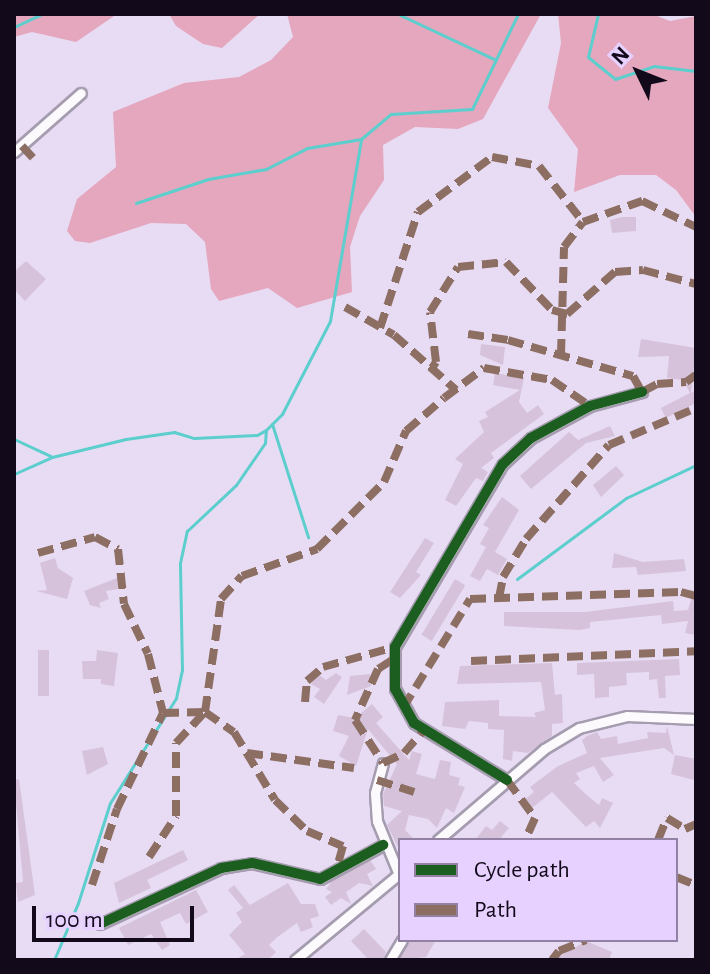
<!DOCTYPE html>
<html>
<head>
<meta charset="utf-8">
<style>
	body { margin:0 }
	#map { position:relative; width:710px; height:974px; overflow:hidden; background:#e8dcf4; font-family:"Alegreya Sans",sans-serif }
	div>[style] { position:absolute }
	.forest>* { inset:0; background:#e4a7bd }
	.stream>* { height:3px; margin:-1.5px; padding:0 1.5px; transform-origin:1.5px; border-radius:1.5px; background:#5ccecd }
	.building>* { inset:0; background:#d6c2db; transform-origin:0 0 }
	.roads { filter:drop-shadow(2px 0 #a59caf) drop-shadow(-2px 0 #a59caf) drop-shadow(0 2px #a59caf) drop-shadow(0 -2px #a59caf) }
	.street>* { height:9px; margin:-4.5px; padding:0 4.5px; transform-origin:4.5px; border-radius:4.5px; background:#fcfafd }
	.quiet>* { height:8px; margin-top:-4px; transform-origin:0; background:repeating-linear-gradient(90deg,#8d6e63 0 16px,transparent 0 24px) }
	.cycleway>* { height:10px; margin:-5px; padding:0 5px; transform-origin:5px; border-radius:5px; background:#1b5e20 }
	span { translate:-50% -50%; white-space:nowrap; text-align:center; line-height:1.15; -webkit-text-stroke:7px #e7d1ff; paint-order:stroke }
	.frame { position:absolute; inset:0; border:16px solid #120a1a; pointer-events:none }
	.legend { position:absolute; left:398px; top:838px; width:280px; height:104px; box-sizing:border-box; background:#e7d1ff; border:2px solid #9281a3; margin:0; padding:10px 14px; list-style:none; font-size:24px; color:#120a1a }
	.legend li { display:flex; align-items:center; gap:16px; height:40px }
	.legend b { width:40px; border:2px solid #9281a3 }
	.north { position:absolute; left:598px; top:32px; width:80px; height:80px; -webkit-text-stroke:6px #e7d1ff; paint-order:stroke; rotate:313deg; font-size:22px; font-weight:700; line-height:32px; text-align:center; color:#120a1a }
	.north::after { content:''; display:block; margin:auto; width:28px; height:36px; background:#120a1a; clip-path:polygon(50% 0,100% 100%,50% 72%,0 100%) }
	.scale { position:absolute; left:32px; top:906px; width:162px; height:36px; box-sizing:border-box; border:4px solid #120a1a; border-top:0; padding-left:10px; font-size:24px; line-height:28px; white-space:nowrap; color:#120a1a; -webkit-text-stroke:6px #e7d1ff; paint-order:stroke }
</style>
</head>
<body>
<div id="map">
	<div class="forest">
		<i style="clip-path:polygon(14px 14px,117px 14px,76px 42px,32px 32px,14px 37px)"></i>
		<i style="clip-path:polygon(169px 14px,260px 14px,222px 48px,203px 44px,176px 26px)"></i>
		<i style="clip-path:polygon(287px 14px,541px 14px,483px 119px,458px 129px,415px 127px,383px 145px,384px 180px,360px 216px,350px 247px,352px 292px,297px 308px,268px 288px,219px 301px,211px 289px,205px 242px,186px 224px,151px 223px,90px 243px,75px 241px,67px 231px,77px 199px,116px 167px,113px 112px,184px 83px,239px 77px,271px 60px,293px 37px)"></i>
		<i style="clip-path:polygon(558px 14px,652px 14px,670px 21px,696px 16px,696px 217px,676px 190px,656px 175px,620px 175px,574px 192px,578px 149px,548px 108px,561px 43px)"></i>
	</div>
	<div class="stream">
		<i style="left:398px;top:14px;width:108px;rotate:25.1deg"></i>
		<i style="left:598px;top:14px;width:44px;rotate:103.1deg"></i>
		<i style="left:588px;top:57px;width:35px;rotate:39deg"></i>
		<i style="left:615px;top:79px;width:41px;rotate:-18.4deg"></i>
		<i style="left:654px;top:66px;width:42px;rotate:6.8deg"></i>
		<i style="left:14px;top:27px;width:31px;rotate:-25deg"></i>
		<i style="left:136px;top:203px;width:76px;rotate:-18.4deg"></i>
		<i style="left:208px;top:179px;width:59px;rotate:-9.8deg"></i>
		<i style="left:266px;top:169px;width:46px;rotate:-27.1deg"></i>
		<i style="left:307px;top:148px;width:55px;rotate:-9.5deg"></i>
		<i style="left:272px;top:424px;width:119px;rotate:72.3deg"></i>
		<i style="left:14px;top:439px;width:40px;rotate:25deg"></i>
		<i style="left:14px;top:474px;width:42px;rotate:-24.1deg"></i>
		<i style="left:52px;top:457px;width:76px;rotate:-13.7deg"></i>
		<i style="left:126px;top:439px;width:49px;rotate:-8.3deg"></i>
		<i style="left:174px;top:432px;width:21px;rotate:17deg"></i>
		<i style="left:194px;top:438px;width:63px;rotate:-2.7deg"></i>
		<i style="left:257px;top:435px;width:10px;rotate:-29deg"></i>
		<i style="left:266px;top:430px;width:23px;rotate:-45deg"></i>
		<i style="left:282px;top:414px;width:105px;rotate:-62.7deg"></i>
		<i style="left:330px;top:321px;width:185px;rotate:-80.3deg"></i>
		<i style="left:361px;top:139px;width:39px;rotate:-40deg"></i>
		<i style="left:391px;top:114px;width:81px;rotate:-3.5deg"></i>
		<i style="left:472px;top:109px;width:106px;rotate:-64.2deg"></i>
		<i style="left:517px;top:579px;width:136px;rotate:-36.6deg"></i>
		<i style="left:626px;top:498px;width:77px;rotate:-25.2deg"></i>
		<i style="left:54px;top:960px;width:62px;rotate:-67.2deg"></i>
		<i style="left:78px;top:903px;width:105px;rotate:-72.3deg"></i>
		<i style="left:110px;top:803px;width:124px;rotate:-57.8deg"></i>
		<i style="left:176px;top:698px;width:29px;rotate:-78deg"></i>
		<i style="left:182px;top:670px;width:107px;rotate:-91.1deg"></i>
		<i style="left:180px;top:563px;width:33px;rotate:-78deg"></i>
		<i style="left:187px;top:531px;width:67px;rotate:-43.2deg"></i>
		<i style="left:236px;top:485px;width:51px;rotate:-55.4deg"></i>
		<i style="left:265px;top:443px;width:13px;rotate:-86deg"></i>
	</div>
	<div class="building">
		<i style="clip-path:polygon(622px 217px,636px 217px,636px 231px,612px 233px,610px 220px)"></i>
		<i style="clip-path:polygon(26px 261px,46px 279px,25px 301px,14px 289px,14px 272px)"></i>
		<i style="clip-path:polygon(641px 339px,696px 348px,691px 393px,696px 390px,696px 403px,666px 418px,661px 408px,690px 393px,683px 380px,667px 378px,669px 356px,638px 357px)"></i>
		<i style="clip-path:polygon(481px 344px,505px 347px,503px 365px,480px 355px)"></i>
		<i style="clip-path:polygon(495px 373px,524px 378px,519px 402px,527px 413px,538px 405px,544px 414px,491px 453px,494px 458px,481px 468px,488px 472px,483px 481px,476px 478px,456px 506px,445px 500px,463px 464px,455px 459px,484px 432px,479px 421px,488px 417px,485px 412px,520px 390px,493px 385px)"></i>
		<i style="clip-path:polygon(610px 426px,615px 436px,586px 443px,531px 489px,520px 476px,569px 432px,578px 440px)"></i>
		<i style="clip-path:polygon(616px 466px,624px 475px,601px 497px,593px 485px)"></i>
		<i style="clip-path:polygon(502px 497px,519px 510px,495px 552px,507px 559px,498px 575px,487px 569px,480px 581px,470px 576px,486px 547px,480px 544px,489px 528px,483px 525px)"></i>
		<i style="clip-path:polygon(425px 538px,434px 543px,416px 572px,421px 575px,400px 598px,390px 592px)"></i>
		<i style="clip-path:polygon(614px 553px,643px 562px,684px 559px,686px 571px,638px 575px,636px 567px,612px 568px)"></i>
		<i style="clip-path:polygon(55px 558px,58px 568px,73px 578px,67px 599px,36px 591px,47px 590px,40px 563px)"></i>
		<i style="clip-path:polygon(117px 578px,118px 589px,106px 591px,109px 599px,99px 603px,101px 608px,90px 605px,84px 591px)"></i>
		<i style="left:455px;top:579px;width:12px;height:65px;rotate:31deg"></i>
		<i style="clip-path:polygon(694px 590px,696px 635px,685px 633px,688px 621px,662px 624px,661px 615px,590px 622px,590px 628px,580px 630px,504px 626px,504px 612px,585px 612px,673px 601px,674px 611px,688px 610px)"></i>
		<i style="left:38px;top:650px;width:11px;height:46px"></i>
		<i style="clip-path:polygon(97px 650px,118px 653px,114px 686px,101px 684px,101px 679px,83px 679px,82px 661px,96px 661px)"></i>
		<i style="clip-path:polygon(679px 659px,680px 675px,665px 676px,666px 698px,659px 698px,657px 679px,649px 680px,649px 672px,626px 673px,627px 685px,609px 687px,609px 697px,595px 698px,594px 674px,577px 675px,577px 663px)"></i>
		<i style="clip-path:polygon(552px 663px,555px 695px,562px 694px,563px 723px,552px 724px,552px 736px,528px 753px,513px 751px,512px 761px,503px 759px,504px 730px,488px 729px,488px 723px,469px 721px,465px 729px,442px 726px,445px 702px,499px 700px,499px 716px,536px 717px,534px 713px,545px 710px,541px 682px,457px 684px,460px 666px)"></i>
		<i style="clip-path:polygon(336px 673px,342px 677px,324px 704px,314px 697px,320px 689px,311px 684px,318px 674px,326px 680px)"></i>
		<i style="clip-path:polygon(370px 674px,371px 686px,347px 695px,350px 676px)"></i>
		<i style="clip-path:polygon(372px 704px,383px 717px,376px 723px,409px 760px,412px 751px,422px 754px,416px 774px,435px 779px,440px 760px,451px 762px,449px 775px,460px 778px,458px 785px,465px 787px,454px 813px,446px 808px,437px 828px,428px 819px,409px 815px,405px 830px,415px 840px,400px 840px,400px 851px,387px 825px,402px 811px,384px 806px,383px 794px,397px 764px,368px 729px,356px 766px,339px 756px,349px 736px,333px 731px,338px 715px,355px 718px)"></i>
		<i style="clip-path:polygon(667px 726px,674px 755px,664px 748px,600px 758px,614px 775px,603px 782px,594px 766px,576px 773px,580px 779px,574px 783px,589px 797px,599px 805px,602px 798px,613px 803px,600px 828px,594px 821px,586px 827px,552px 792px,532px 808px,524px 800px,534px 792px,530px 787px,558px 766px,587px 753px,582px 740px,587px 736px,597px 732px,601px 739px,617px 736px,618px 744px,648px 738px,647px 732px,666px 733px)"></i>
		<i style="clip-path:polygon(103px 747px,108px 764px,87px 775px,82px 751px)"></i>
		<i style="clip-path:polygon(675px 755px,696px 759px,694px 780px,671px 774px)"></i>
		<i style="clip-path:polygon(19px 779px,35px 895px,18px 902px,16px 883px,23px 882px,14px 780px)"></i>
		<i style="clip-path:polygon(500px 821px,509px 828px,501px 837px,505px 840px,475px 840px,486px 826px,492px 830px)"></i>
		<i style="clip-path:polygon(183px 850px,188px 860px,147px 880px,151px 888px,119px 903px,114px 883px)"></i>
		<i style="clip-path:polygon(370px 860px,376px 869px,367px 874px,373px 886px,359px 883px,346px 892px,351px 904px,341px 898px,331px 905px,325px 897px,332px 892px,326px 889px,332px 881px)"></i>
		<i style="clip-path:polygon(288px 883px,301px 904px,315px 904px,319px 916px,310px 919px,313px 927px,301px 932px,297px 923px,276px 938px,269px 945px,276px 952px,268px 960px,235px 960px,245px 954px,229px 935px,242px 922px,236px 913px,243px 908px,228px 890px,234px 885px,250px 905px)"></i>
		<i style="clip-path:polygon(196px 890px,208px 912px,186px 924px,180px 913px,160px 922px,170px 945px,162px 950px,151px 934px,128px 945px,119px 928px)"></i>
		<i style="clip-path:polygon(364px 929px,386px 952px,383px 960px,369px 960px,351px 941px)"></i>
		<i style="clip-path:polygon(409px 940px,436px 940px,426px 957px,399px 960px)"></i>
		<i style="clip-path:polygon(586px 941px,612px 952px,609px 960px,554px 960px)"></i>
	</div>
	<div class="roads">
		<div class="street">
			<i style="left:14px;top:152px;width:89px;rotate:-41.4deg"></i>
			<i style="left:383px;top:763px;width:31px;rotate:105deg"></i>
			<i style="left:375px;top:793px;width:28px;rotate:86deg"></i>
			<i style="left:377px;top:821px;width:61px;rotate:67.7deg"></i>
			<i style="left:507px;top:780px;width:109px;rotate:-148.5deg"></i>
			<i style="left:414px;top:723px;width:39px;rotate:-119deg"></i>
			<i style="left:395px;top:689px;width:42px;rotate:-90deg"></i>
			<i style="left:395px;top:647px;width:212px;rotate:-59.5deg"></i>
			<i style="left:503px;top:464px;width:38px;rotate:-43deg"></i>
			<i style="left:531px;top:438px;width:67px;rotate:-28.5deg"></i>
			<i style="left:590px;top:406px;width:54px;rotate:-15.1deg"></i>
			<i style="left:438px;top:840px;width:140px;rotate:-40.6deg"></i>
			<i style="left:544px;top:749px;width:41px;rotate:-31deg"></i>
			<i style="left:579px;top:728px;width:49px;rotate:-14deg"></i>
			<i style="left:627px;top:716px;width:69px;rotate:2.5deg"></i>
			<i style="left:100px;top:924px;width:133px;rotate:-24.8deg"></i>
			<i style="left:221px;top:868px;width:31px;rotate:-9deg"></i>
			<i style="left:252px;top:863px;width:70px;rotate:13.2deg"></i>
			<i style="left:320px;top:879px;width:72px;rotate:-28.4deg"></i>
			<i style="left:295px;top:960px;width:136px;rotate:-39.6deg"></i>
			<i style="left:390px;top:960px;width:23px;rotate:-59deg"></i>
		</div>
	</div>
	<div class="quiet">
		<i style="left:22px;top:146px;width:18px;rotate:47deg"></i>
		<i style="left:345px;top:307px;width:56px;rotate:29.7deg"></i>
		<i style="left:394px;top:335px;width:83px;rotate:41.6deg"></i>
		<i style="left:380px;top:328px;width:122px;rotate:-71.9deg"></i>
		<i style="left:418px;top:212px;width:92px;rotate:-36.6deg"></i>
		<i style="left:492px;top:157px;width:48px;rotate:10.8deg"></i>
		<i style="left:539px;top:166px;width:71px;rotate:51.8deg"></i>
		<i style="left:468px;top:334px;width:40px;rotate:8.5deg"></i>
		<i style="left:508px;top:340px;width:130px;rotate:16.1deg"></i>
		<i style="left:633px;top:376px;width:18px;rotate:61deg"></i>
		<i style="left:642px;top:392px;width:17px;rotate:-28deg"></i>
		<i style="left:657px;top:384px;width:29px;rotate:-4deg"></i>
		<i style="left:686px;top:382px;width:12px;rotate:-35deg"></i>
		<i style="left:561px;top:355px;width:108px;rotate:-88.4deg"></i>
		<i style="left:564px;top:247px;width:31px;rotate:-53deg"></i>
		<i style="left:583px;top:222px;width:63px;rotate:-19.6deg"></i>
		<i style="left:642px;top:201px;width:60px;rotate:25.7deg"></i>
		<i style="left:432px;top:368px;width:7px;rotate:-56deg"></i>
		<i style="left:436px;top:362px;width:50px;rotate:-96.8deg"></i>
		<i style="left:430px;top:312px;width:53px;rotate:-58.1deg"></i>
		<i style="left:458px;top:267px;width:48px;rotate:-5.9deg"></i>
		<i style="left:506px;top:262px;width:66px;rotate:46.2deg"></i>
		<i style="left:552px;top:310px;width:16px;rotate:15deg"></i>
		<i style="left:567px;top:314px;width:64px;rotate:-41.2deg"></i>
		<i style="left:615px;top:272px;width:28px;rotate:-4deg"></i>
		<i style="left:643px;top:270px;width:55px;rotate:14.8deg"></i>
		<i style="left:38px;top:553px;width:59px;rotate:-15.7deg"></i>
		<i style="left:95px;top:537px;width:26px;rotate:28deg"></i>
		<i style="left:118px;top:549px;width:55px;rotate:83.8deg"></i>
		<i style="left:124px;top:604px;width:55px;rotate:64.4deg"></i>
		<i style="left:148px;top:654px;width:61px;rotate:75.7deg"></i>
		<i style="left:163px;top:713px;width:42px;rotate:-1.4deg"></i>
		<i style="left:499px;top:598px;width:21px;rotate:-79deg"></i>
		<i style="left:503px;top:577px;width:44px;rotate:-58.8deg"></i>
		<i style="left:526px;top:539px;width:125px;rotate:-48.6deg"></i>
		<i style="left:609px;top:445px;width:95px;rotate:-23deg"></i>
		<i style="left:392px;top:660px;width:17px;rotate:147deg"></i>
		<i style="left:378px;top:669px;width:56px;rotate:114.3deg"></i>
		<i style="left:355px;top:720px;width:51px;rotate:56.9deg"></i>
		<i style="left:383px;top:763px;width:23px;rotate:-25deg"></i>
		<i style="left:404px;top:753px;width:28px;rotate:-49deg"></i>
		<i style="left:471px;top:661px;width:225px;rotate:-2.5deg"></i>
		<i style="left:305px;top:702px;width:21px;rotate:-85deg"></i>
		<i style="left:307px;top:681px;width:21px;rotate:-41deg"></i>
		<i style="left:323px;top:667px;width:75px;rotate:-15.5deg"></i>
		<i style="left:403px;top:708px;width:128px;rotate:-58.4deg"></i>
		<i style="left:470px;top:599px;width:211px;rotate:-1.9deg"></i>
		<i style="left:681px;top:592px;width:16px;rotate:15deg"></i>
		<i style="left:205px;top:712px;width:114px;rotate:-81.9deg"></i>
		<i style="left:221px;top:599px;width:31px;rotate:-48deg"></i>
		<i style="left:242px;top:576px;width:80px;rotate:-19.8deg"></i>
		<i style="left:317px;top:549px;width:95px;rotate:-45deg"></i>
		<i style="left:384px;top:482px;width:56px;rotate:-66.7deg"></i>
		<i style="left:406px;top:431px;width:50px;rotate:-41deg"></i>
		<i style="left:444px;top:398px;width:50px;rotate:-36.9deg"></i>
		<i style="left:484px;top:368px;width:69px;rotate:10deg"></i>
		<i style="left:552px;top:380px;width:46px;rotate:34.4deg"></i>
		<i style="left:205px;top:712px;width:35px;rotate:35deg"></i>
		<i style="left:234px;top:732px;width:79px;rotate:58.9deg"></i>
		<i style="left:275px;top:800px;width:45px;rotate:44.1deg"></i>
		<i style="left:307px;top:831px;width:39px;rotate:23deg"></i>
		<i style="left:343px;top:846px;width:26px;rotate:106deg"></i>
		<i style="left:247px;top:753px;width:108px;rotate:8deg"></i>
		<i style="left:377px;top:780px;width:39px;rotate:18deg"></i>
		<i style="left:507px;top:780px;width:47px;rotate:53.6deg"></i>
		<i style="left:535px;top:818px;width:24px;rotate:114deg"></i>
		<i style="left:658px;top:840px;width:24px;rotate:-68deg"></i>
		<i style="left:667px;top:818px;width:21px;rotate:31deg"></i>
		<i style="left:685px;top:829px;width:12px;rotate:-24deg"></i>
		<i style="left:149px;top:857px;width:49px;rotate:-56.6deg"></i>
		<i style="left:176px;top:816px;width:73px;rotate:-90deg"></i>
		<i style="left:176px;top:743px;width:42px;rotate:-46.9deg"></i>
		<i style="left:676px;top:877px;width:22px;rotate:22deg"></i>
		<i style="left:92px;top:885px;width:80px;rotate:-71.8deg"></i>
		<i style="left:117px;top:809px;width:106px;rotate:-64.4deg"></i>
		<i style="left:552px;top:960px;width:11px;rotate:-52deg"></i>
		<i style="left:559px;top:951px;width:29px;rotate:-22deg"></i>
	</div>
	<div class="cycleway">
		<i style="left:507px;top:780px;width:109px;rotate:-148.5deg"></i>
		<i style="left:414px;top:723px;width:39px;rotate:-119deg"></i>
		<i style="left:395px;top:689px;width:42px;rotate:-90deg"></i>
		<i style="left:395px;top:647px;width:212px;rotate:-59.5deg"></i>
		<i style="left:503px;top:464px;width:38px;rotate:-43deg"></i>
		<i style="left:531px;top:438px;width:67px;rotate:-28.5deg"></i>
		<i style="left:590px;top:406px;width:54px;rotate:-15.1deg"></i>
		<i style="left:100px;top:924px;width:133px;rotate:-24.8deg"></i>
		<i style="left:221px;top:868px;width:31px;rotate:-9deg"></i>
		<i style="left:252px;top:863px;width:70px;rotate:13.2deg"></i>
		<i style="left:320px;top:879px;width:72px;rotate:-28.4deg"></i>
	</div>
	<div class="frame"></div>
	<ul class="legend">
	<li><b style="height:10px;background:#1b5e20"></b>Cycle path</li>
	<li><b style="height:10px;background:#8d6e63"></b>Path</li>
	</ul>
	<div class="north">N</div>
	<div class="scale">100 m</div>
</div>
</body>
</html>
